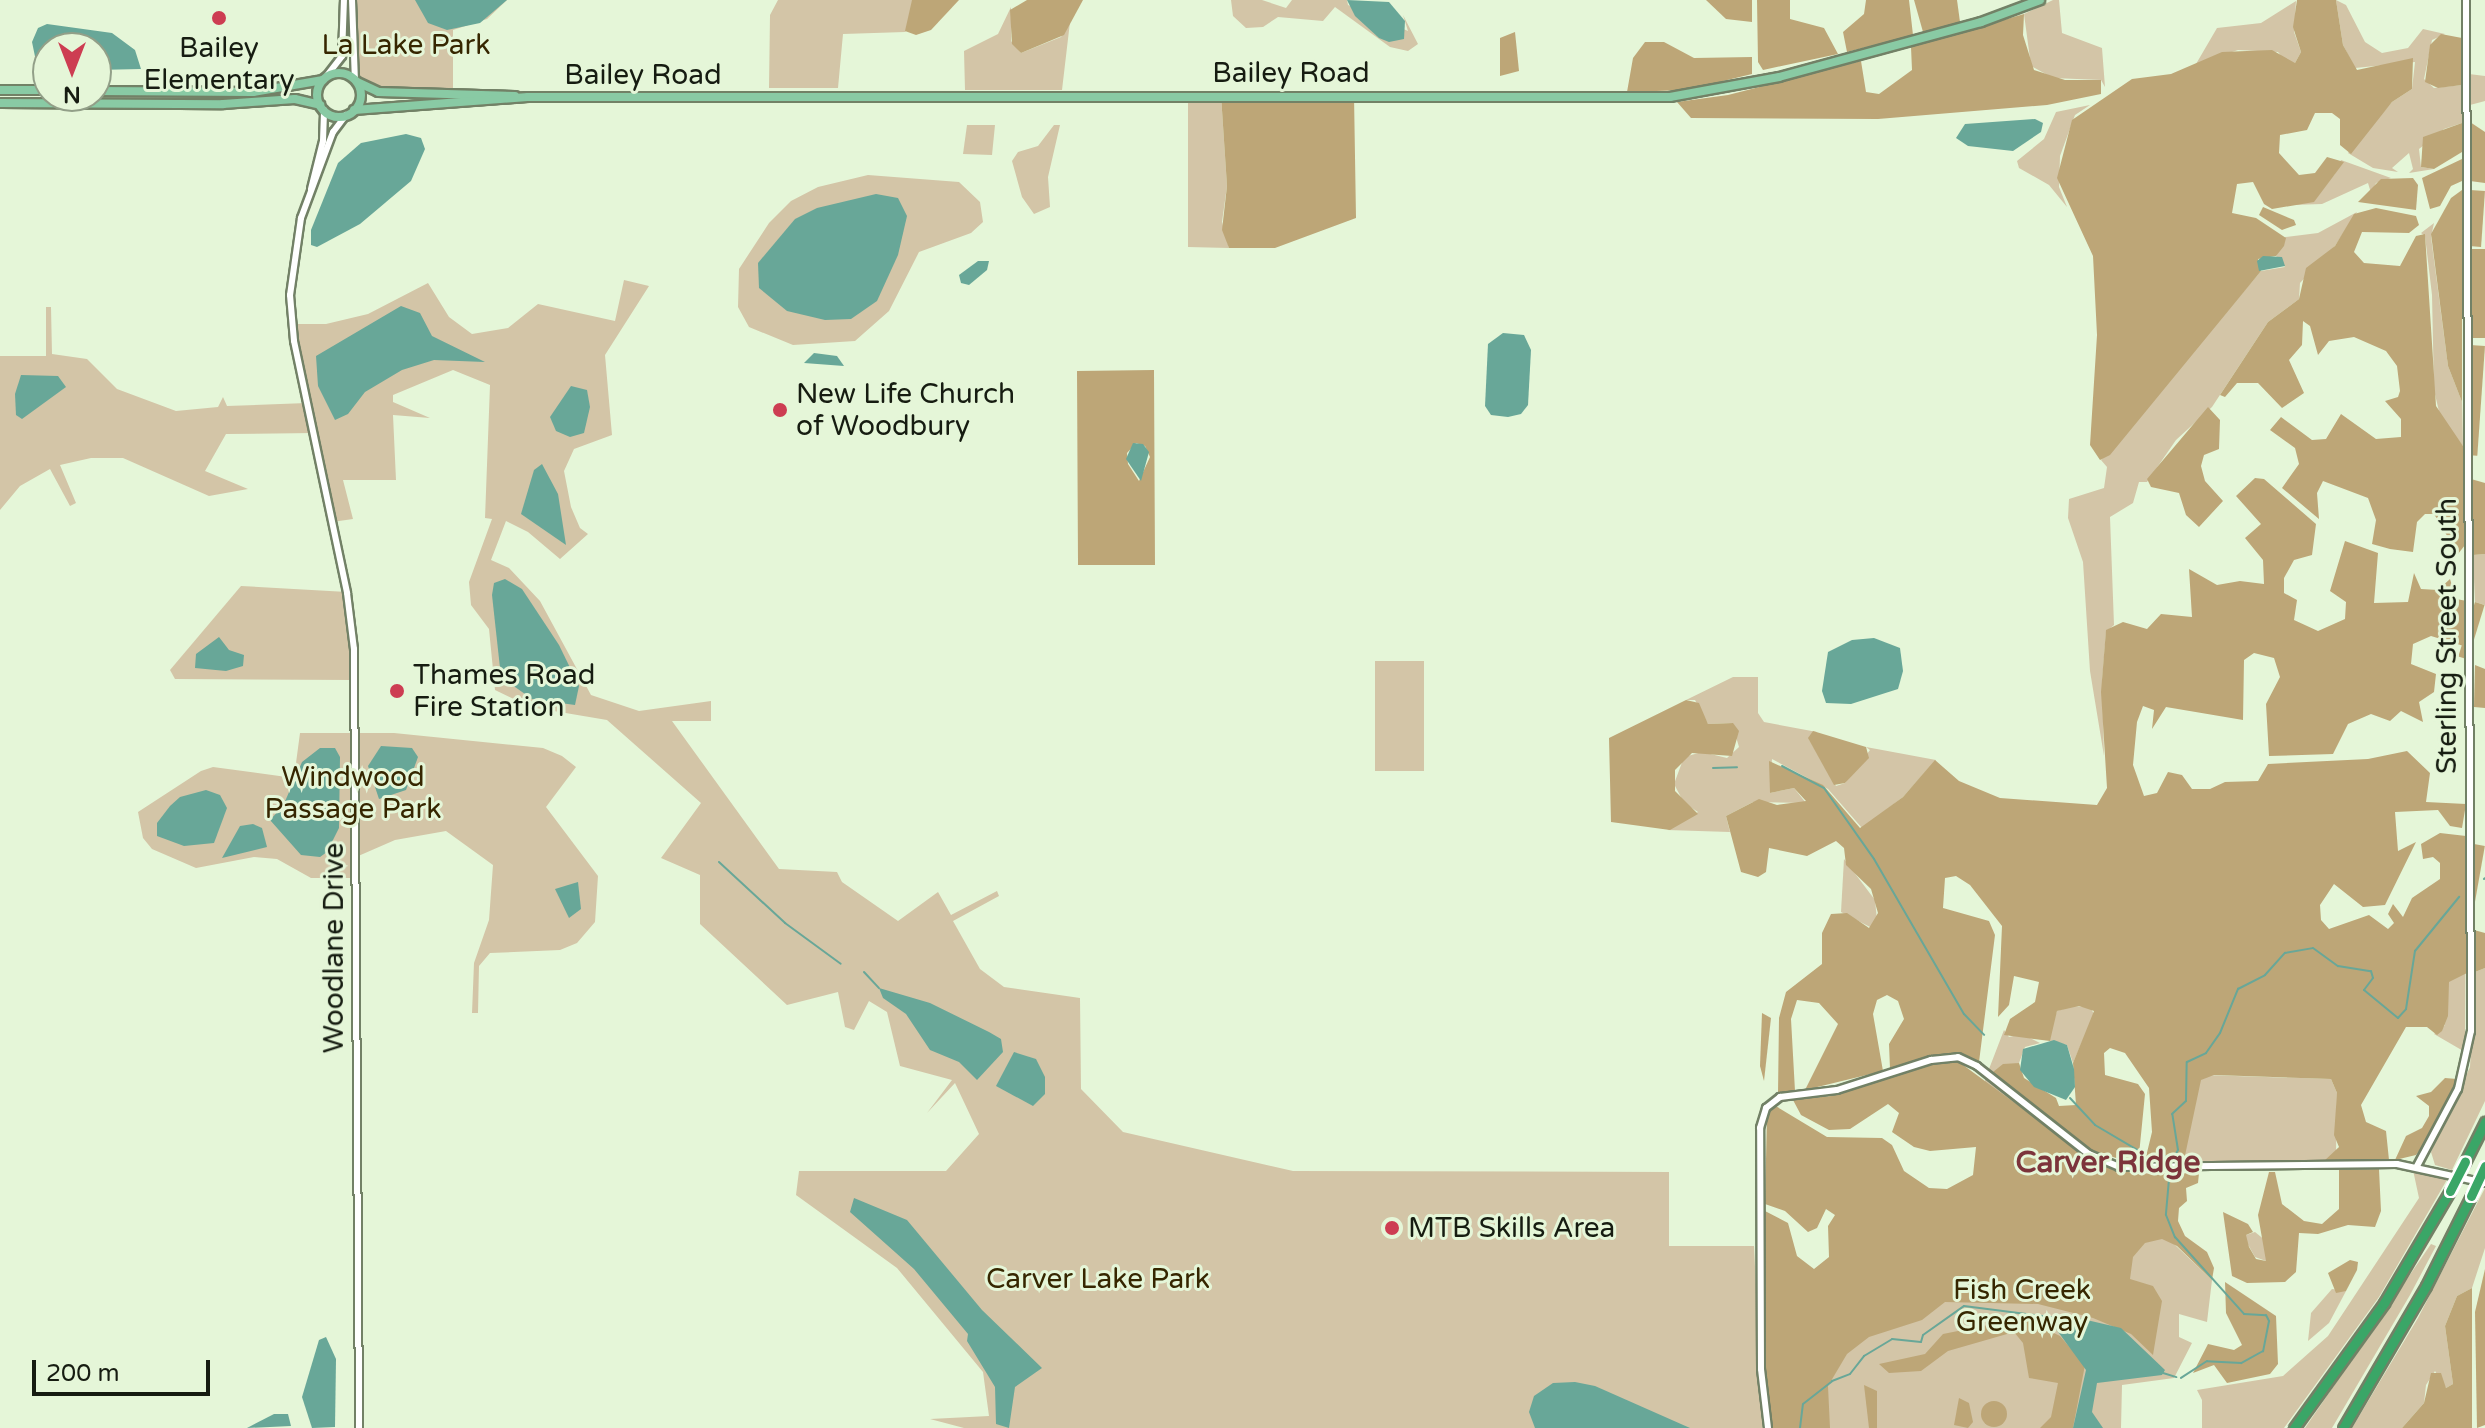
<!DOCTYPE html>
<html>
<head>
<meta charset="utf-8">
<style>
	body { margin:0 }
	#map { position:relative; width:2485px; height:1428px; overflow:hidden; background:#e5f6d8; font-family:"Varela Round",sans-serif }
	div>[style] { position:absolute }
	.green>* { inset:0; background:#d3c5a7; transform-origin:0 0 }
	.forest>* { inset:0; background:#bda677; transform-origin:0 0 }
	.round { border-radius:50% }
	.water>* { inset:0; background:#68a798 }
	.stream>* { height:2px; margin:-1px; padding:0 1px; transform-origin:1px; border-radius:1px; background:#68a798 }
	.roads { filter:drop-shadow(2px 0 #728166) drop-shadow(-2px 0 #728166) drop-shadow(0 2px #728166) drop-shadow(0 -2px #728166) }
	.minor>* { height:6px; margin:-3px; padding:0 3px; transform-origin:3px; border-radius:3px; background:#fff }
	.major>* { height:8px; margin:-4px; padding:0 4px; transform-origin:4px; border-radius:4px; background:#89caa4 }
	.major>.ring { margin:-4px; padding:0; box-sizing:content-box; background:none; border:8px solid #89caa4; border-radius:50% }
	.highway>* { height:9px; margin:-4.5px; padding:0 4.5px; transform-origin:4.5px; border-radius:4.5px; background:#3aa667 }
	.bridges { filter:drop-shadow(2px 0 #fff) drop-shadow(-2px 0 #fff) drop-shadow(0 2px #fff) drop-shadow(0 -2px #fff) }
	.highway-bridge>* { height:9px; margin:-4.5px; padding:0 4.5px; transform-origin:4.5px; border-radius:4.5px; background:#3aa667 }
	.dots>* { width:22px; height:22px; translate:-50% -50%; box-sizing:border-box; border:4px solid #e5f6d8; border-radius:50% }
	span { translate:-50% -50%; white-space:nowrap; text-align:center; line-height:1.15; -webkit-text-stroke:6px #e5f6d8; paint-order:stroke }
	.park-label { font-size:28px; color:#362600 }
	.poi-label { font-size:28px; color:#161c11 }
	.left { translate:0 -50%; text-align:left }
	.street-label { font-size:28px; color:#161c11 }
	.neighbourhood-label { font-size:30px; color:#7c343b; font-weight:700 }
	.north { position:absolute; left:32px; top:32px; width:80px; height:80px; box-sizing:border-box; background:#e5f6d8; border:2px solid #929f88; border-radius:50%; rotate:180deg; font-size:22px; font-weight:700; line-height:32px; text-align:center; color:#161c11 }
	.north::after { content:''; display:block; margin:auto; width:28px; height:36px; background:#cd3d52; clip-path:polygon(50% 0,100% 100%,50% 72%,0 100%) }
	.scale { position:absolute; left:32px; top:1360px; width:178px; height:36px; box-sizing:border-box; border:4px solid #161c11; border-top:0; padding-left:10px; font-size:24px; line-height:28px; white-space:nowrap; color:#161c11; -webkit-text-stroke:6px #e5f6d8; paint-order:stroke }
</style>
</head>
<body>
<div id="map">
	<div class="green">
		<i style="clip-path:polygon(352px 0,507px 0,487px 19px,453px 30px,453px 91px,383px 93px,357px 82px,351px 64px)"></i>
		<i style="clip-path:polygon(778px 0,949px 0,905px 32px,843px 34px,838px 88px,769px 88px,770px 15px)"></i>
		<i style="clip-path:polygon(1231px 0,1262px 0,1286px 8px,1292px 0,1347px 0,1348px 5px,1408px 31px,1403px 15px,1418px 44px,1408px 51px,1390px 47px,1335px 7px,1323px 21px,1278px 17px,1263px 27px,1246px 28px,1233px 16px)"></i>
		<i style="clip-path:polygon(2053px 0,2059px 0,2062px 33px,2102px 48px,2105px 87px,2101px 80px,2053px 78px,2031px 66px,2024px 14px)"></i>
		<i style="clip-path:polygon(2336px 0,2346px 5px,2365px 42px,2382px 53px,2408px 48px,2423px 29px,2445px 34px,2432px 40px,2424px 79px,2434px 88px,2462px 85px,2462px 123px,2444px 129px,2419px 149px,2421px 167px,2434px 169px,2409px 173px,2413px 169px,2409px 153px,2392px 168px,2398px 172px,2373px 168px,2348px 153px,2392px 102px,2412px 89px,2415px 62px,2355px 68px,2343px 45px)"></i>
		<i style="clip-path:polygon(2296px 1px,2294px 32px,2301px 52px,2295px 63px,2286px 62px,2278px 52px,2238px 50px,2196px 64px,2217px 28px,2261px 23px)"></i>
		<i style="clip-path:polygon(1011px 7px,1011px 41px,1021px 53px,1061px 37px,1070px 22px,1062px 90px,965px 90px,964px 51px,998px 34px)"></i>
		<i style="clip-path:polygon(2469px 74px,2485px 76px,2485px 101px,2470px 105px)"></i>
		<i style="clip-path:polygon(1188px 95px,1221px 95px,1227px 186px,1222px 222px,1229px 248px,1188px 247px)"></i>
		<i style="clip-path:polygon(2090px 105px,2075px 115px,2060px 156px,2059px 187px,2067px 207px,2049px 185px,2019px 168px,2017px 161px,2044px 139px,2056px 112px)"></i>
		<i style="clip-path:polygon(967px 125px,995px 125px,992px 155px,963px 154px)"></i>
		<i style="clip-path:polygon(1060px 125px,1048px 177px,1050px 207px,1034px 214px,1022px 197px,1012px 161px,1018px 152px,1038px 146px,1054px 125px)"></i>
		<i style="clip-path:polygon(2341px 160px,2391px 178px,2376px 183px,2371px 193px,2368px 183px,2322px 204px,2292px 205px,2334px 175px)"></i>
		<i style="clip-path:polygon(868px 175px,959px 182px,980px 202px,983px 222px,971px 233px,919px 252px,889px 311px,855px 341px,793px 345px,749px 327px,738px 307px,739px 269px,769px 223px,791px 201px,818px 187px)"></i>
		<i style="clip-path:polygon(2357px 212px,2335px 246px,2300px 283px,2299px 299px,2268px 322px,2212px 407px,2176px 440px,2147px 482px,2139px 482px,2133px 503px,2110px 517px,2114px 625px,2106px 632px,2102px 682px,2104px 756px,2090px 671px,2083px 562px,2068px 518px,2069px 499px,2104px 488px,2107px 467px,2101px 460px,2261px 271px,2285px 267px,2276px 256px,2285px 237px,2318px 233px)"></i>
		<i style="clip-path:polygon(2434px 223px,2431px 237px,2448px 366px,2462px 402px,2463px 446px,2441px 420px,2434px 390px,2432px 295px,2425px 236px,2421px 233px)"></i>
		<i style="clip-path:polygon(624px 280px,649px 286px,605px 355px,612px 435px,574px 449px,564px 471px,571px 507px,580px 528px,588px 534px,560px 559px,528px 532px,506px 521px,491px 560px,509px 568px,540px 601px,591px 695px,639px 711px,711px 701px,711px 721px,672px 721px,779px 869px,837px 872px,842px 882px,898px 921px,938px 892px,951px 915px,997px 891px,999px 896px,953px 921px,980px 969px,1004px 987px,1080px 998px,1081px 1089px,1123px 1132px,1293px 1171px,1669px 1172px,1669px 1246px,1754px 1246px,1763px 1428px,964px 1428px,930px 1419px,989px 1416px,983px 1372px,897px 1268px,796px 1195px,799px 1171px,946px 1171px,979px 1134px,955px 1083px,927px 1113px,952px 1080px,900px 1066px,887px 1012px,869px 1001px,854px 1030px,845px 1027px,838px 992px,787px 1005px,700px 924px,700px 875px,661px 858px,701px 803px,607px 720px,530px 707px,495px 690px,489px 629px,471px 605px,469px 582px,492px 519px,485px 518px,490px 385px,453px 370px,393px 395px,393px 402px,430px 418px,393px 415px,396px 480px,343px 480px,353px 519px,332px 522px,314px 433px,226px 434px,205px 471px,248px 489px,209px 496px,123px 458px,91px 458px,60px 465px,76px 503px,70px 506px,50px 469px,20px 486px,0 510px,0 356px,46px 356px,46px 307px,51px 307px,52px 354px,87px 359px,117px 389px,176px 411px,218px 407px,223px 397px,227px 406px,307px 403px,291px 324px,326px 324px,368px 314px,428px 283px,449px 317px,472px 334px,508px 328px,538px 304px,615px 321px)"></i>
		<i style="clip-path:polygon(2485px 554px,2485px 605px,2475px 602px,2473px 555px)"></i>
		<i style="clip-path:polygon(241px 586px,347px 592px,354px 680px,175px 679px,170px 670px)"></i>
		<i style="left:1375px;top:661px;width:49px;height:110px"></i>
		<i style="clip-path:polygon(1733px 677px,1758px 677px,1758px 713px,1764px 722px,1817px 732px,1809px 739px,1836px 786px,1845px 783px,1870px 750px,1866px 747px,1936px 760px,1903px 797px,1862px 828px,1828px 789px,1772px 759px,1770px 793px,1794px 788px,1806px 803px,1753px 802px,1726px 816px,1730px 832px,1667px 830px,1698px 812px,1684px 803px,1674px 784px,1684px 757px,1702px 752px,1727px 758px,1739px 747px,1732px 723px,1708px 724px,1695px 700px,1686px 700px)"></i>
		<i style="clip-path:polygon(300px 733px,394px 733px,543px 748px,562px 756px,576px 767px,546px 807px,598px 876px,595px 922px,577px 943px,560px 950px,490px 953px,479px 966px,478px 1013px,472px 1013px,474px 963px,489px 920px,493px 865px,446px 831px,395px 840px,356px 857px,356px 878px,311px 878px,277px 859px,254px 857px,196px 868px,152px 849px,143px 838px,138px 812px,201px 771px,213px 767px,294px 778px)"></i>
		<i style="clip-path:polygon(2309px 807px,2309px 930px,2385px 953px,2466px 865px,2465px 1052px,2434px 1034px,2445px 1025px,2322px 1026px,2205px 1075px,2331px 1079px,2337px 1093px,2336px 1153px,2323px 1162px,2153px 1165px)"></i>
		<i style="clip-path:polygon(1844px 859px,1875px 900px,1877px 920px,1872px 928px,1841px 912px)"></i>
		<i style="clip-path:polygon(2485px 968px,2485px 1101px,2452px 1170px,2435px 1165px,2431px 1152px,2470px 1067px,2475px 972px)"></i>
		<i style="clip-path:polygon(2072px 1006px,2090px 1007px,2094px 1014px,2073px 1063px,2067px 1045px,2050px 1041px,2050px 1031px,2057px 1011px)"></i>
		<i style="clip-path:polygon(2004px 1030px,2009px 1037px,2022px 1034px,2040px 1043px,2025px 1047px,2019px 1063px,1993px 1072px,1989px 1069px)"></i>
		<i style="clip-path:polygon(1985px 1077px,2094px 1163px,2131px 1173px,2173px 1173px,2174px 1244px,2212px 1280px,2207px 1322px,2179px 1314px,2179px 1337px,2192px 1343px,2174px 1378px,2122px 1385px,2121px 1428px,1773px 1428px,1765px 1367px,1986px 1190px)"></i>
		<i style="clip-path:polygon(2413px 1170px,2448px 1178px,2379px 1297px,2284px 1428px,2202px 1428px,2202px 1400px,2197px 1390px,2283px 1376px,2328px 1336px,2419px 1198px)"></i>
		<i style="clip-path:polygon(2485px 1188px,2485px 1248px,2472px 1288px,2457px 1296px,2445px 1326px,2453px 1384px,2446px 1388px,2435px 1371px,2426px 1385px,2424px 1403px,2402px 1428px,2352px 1428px,2418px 1318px)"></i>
		<i style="clip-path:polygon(2255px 1232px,2266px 1241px,2266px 1261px,2255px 1257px,2246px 1241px,2246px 1235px)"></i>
		<i style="clip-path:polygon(2431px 1244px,2436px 1246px,2410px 1295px,2332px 1428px,2305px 1428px)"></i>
		<i style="clip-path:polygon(2332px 1289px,2346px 1291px,2329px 1323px,2308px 1341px,2311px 1313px)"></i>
	</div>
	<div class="forest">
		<i style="clip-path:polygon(912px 0,959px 0,931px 30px,916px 35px,905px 31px)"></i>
		<i style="clip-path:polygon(1027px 0,1083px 0,1064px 35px,1021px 53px,1012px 44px,1010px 10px)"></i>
		<i style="clip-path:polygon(1706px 0,1752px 0,1752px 22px,1726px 19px)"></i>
		<i style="clip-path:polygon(1757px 0,1790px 0,1790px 19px,1824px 28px,1838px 54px,1763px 70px,1758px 62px)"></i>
		<i style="clip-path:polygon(1866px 0,1909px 0,1913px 35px,1847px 52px,1843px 32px,1864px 14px)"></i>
		<i style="clip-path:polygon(1914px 0,1957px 0,1960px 22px,1923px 32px)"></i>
		<i style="clip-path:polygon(2297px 0,2336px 0,2343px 45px,2357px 70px,2413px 58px,2412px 89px,2392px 102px,2351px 154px,2340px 145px,2340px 119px,2332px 113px,2315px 113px,2307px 130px,2280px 135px,2279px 153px,2299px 175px,2315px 173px,2327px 157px,2344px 162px,2314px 202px,2272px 209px,2264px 204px,2253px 182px,2237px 184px,2232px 213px,2256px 218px,2286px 238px,2284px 246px,2276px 256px,2258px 259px,2261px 271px,2110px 455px,2100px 460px,2090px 445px,2097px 335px,2093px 256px,2057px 178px,2072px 120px,2132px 79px,2171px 74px,2222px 52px,2272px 50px,2295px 63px,2301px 52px,2293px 27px)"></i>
		<i style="clip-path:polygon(2024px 14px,2023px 35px,2034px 70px,2065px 80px,2101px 80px,2101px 94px,2047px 105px,1878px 119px,1691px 118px,1677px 102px,1728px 95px,1861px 61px,1866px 92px,1879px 94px,1912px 70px,1911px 47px)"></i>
		<i style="clip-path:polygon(1515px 32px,1519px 71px,1500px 76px,1500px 38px)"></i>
		<i style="clip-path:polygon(2441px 34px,2462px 38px,2462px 85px,2438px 88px,2425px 82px,2430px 45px)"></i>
		<i style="clip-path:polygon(1645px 42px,1664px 42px,1694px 58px,1752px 57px,1752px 74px,1686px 90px,1627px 92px,1633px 58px)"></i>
		<i style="clip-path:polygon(1221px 95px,1354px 95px,1356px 218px,1275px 248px,1229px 248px,1222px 230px,1227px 186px)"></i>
		<i style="clip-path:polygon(2470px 122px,2485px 132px,2485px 183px,2470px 181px)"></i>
		<i style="clip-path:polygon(2462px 123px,2462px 152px,2434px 169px,2421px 167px,2423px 137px)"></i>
		<i style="clip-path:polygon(2462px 159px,2462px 181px,2451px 186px,2440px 206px,2430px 209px,2422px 178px)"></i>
		<i style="clip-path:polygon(2413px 178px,2418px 185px,2416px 210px,2358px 202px,2381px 179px)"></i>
		<i style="clip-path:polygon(2462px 190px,2462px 402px,2448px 366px,2431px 234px,2451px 198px)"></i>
		<i style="left:2470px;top:190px;width:15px;height:56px;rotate:4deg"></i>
		<i style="clip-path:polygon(2263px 207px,2294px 220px,2296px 225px,2282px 230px,2259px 215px)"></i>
		<i style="clip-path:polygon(2376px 208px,2416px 216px,2419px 225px,2409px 233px,2362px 232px,2354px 252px,2364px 263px,2400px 266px,2416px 236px,2425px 234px,2436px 406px,2463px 446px,2465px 545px,2458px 554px,2434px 514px,2425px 514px,2417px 522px,2413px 552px,2390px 549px,2372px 544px,2376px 520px,2368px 498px,2323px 481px,2317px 493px,2319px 519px,2282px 488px,2299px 464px,2295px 448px,2270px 430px,2281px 417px,2312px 440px,2326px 439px,2341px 414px,2376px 439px,2401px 437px,2401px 419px,2385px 401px,2398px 397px,2400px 391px,2397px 366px,2386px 351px,2354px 337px,2329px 341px,2318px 355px,2310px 326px,2303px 321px,2302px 345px,2289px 360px,2304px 393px,2282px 408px,2258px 383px,2237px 383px,2225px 397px,2220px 395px,2268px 322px,2299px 299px,2306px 268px,2335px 246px,2354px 214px)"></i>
		<i style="left:2485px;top:249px;width:89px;height:16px;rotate:90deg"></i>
		<i style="left:2470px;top:345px;width:15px;height:110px;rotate:4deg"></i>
		<i style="clip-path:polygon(evenodd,1154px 370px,1155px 565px,1078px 565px,1077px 371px,1154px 370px,1136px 443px,1145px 446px,1150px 457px,1139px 481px,1128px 464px,1127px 453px,1136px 443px)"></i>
		<i style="clip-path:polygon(2208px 407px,2220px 420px,2219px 449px,2204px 455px,2201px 466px,2205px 481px,2223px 501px,2199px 527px,2186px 515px,2179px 493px,2151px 487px,2147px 479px)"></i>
		<i style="clip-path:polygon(2255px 478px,2264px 479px,2316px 524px,2312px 555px,2294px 560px,2284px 578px,2284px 593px,2297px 600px,2294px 620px,2318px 631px,2345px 619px,2346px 602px,2330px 591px,2345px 541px,2378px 553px,2374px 603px,2408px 602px,2414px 573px,2421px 589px,2438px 590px,2450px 579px,2456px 599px,2467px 601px,2467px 647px,2431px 636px,2413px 644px,2411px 664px,2436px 674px,2434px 692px,2419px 702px,2423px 722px,2401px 711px,2390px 721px,2371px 714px,2348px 724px,2333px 754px,2269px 756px,2266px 704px,2280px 677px,2274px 658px,2254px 653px,2244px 660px,2243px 720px,2166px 707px,2152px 729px,2154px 710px,2143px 706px,2137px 722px,2133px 765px,2144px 796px,2157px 793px,2168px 772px,2182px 775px,2192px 789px,2210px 789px,2225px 782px,2258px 781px,2268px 764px,2368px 759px,2407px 751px,2430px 773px,2426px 802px,2466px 804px,2462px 828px,2450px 826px,2438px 810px,2395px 812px,2398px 851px,2416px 842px,2385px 905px,2363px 907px,2334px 884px,2320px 905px,2321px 920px,2329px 929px,2369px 915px,2388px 929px,2394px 923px,2388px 914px,2393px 904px,2403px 917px,2412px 898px,2440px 879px,2440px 863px,2433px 857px,2423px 859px,2421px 844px,2440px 833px,2466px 836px,2467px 973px,2449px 982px,2448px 1016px,2442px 1031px,2437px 1035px,2427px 1027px,2406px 1027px,2361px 1105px,2366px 1122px,2386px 1131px,2389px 1160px,2323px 1162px,2339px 1147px,2334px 1135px,2337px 1093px,2331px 1079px,2214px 1075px,2201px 1080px,2183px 1165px,2144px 1165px,2152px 1132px,2149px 1088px,2125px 1053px,2110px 1048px,2104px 1053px,2105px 1075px,2138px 1084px,2145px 1094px,2138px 1165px,2091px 1150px,1993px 1072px,2003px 1064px,2019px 1063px,2024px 1078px,2056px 1098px,2059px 1106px,2076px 1105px,2073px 1063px,2094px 1011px,2079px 1006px,2057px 1011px,2050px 1041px,2004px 1035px,2010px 1019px,2035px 1002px,2039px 982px,2014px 976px,2009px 1005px,1998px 1017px,2002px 926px,1970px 885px,1956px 876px,1945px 878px,1943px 908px,1989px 921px,1995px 935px,1979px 1062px,1949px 1053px,1890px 1069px,1889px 1044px,1904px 1019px,1898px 1001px,1887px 995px,1877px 1000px,1873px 1014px,1883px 1071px,1805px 1090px,1838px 1024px,1819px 1003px,1797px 1000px,1791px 1019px,1795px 1091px,1778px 1093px,1779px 1018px,1786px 992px,1822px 964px,1822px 933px,1831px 914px,1847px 913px,1869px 928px,1878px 913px,1871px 889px,1846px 865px,1844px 848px,1836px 841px,1807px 856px,1769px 848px,1766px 872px,1758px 877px,1741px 872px,1726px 816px,1759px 799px,1777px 805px,1806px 801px,1794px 788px,1770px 793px,1769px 761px,1823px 785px,1860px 828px,1903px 797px,1935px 760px,1959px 781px,2000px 798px,2097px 805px,2107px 788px,2101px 692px,2106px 630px,2123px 622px,2147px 629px,2161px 614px,2192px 617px,2189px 569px,2217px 585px,2240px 581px,2264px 584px,2263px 560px,2245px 538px,2261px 524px,2236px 496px)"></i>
		<i style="clip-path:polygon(2471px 479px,2485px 483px,2485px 554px,2473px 555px)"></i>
		<i style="left:2475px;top:602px;width:10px;height:57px;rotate:17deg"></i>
		<i style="clip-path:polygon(2475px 665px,2485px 669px,2485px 708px,2474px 707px)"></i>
		<i style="clip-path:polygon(1686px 700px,1699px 703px,1708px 724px,1733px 723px,1739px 731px,1732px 756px,1692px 753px,1675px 770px,1675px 791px,1698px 814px,1670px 830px,1611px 822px,1609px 738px)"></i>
		<i style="clip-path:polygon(1813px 731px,1866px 747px,1869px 758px,1845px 783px,1834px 785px,1808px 738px)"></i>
		<i style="left:2474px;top:844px;width:11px;height:80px;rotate:10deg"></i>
		<i style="clip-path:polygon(2474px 930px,2485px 933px,2485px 968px,2475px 972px)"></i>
		<i style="clip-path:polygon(1762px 1013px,1771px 1018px,1764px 1081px,1760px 1066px)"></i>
		<i style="clip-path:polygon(1959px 1062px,2098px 1164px,2136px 1174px,2199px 1173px,2198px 1183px,2186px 1188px,2187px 1201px,2179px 1208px,2178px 1221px,2185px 1236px,2207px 1252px,2214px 1268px,2212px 1280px,2177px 1246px,2162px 1239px,2145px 1243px,2133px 1257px,2130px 1279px,2153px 1286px,2162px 1301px,2153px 1355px,2131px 1334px,2093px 1318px,2038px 1304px,1945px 1302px,1922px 1320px,1869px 1337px,1847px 1354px,1828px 1386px,1830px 1428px,1773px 1428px,1765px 1373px,1765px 1211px,1788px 1223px,1797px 1256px,1814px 1269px,1829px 1257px,1828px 1226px,1835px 1215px,1826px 1209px,1817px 1228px,1808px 1232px,1785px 1211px,1765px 1204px,1767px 1115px,1774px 1105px,1827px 1137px,1882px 1138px,1892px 1145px,1904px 1171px,1929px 1188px,1947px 1189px,1973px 1175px,1976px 1147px,1930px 1151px,1914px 1147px,1892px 1132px,1899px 1113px,1888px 1104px,1850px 1129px,1829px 1130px,1801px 1115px,1793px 1100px,1831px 1096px,1931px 1065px)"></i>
		<i style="clip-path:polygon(2445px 1078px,2457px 1079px,2432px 1134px,2416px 1155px,2395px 1160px,2406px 1136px,2422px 1128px,2429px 1116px,2429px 1106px,2416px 1096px,2431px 1092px)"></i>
		<i style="clip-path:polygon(2379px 1169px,2381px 1211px,2375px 1227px,2348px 1225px,2318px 1234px,2299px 1233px,2296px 1272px,2285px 1282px,2247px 1283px,2232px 1276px,2223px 1212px,2248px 1224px,2253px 1232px,2246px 1235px,2249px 1247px,2256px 1259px,2266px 1261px,2258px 1215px,2269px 1172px,2275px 1172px,2282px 1204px,2304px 1221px,2322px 1224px,2339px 1209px,2339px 1170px)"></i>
		<i style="clip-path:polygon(2350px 1260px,2358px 1262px,2357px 1270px,2346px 1291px,2336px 1293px,2328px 1273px)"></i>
		<i style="clip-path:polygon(2485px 1269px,2485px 1425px,2477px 1428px,2475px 1312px)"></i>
		<i style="clip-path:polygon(2225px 1282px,2276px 1316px,2278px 1364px,2270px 1374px,2227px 1383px,2214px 1365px,2193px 1373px,2208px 1344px,2234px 1350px,2242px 1345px,2226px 1313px)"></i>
		<i style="clip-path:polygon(2472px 1288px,2472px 1428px,2402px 1428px,2424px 1403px,2431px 1373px,2441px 1373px,2446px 1388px,2453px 1384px,2445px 1326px,2457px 1296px)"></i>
		<i style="clip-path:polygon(2023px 1318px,2060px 1336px,2085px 1365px,2073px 1428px,2040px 1428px,2051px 1417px,2058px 1383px,2029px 1378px,2023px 1343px,2014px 1332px,1948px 1351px,1921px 1371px,1889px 1373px,1879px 1364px,1925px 1354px,1943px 1334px)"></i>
		<i style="clip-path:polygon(1864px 1385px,1877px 1391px,1877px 1428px,1869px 1428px)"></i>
		<i style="clip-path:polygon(1959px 1398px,1969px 1403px,1973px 1422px,1968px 1428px,1954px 1425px)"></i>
		<i class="round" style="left:1981px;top:1401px;width:26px;height:26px"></i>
	</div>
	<div class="water">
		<i style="clip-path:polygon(415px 0,507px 0,480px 23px,447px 30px,428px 23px)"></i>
		<i style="clip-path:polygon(1347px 0,1389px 2px,1405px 21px,1404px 39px,1389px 42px,1379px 38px,1355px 16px)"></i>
		<i style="clip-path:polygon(47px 24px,112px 33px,135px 50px,141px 69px,96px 70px,96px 48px,48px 48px,48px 71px,38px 71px,32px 42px,38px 28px)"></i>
		<i style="clip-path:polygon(2035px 119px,2043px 123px,2041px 132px,2013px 151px,1968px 146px,1956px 138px,1965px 124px)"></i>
		<i style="clip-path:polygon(406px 134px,421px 138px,425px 149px,411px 181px,360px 224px,317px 247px,311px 245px,311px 230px,338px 163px,361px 143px)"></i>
		<i style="clip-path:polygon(876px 194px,898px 198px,907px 216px,898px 255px,877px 301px,851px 319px,825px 320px,787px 311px,759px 288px,758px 263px,795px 219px,817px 208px)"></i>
		<i style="clip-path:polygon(2263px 256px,2282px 257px,2285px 266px,2259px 271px,2257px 261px)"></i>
		<i style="clip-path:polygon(978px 261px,989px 261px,987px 270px,969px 285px,961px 283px,959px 275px)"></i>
		<i style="clip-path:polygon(401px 306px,420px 313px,432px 336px,485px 362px,434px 360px,402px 370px,365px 392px,348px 414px,335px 420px,318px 386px,316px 356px)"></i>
		<i style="clip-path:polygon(1503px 333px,1524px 335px,1531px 350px,1528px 405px,1521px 414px,1508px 417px,1491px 415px,1485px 406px,1488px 344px)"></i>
		<i style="clip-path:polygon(814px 353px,837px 356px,844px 366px,804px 363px)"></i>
		<i style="clip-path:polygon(21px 375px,58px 376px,66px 387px,22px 419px,16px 415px,15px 394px)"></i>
		<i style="clip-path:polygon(571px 386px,587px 390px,590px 407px,584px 433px,570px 437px,556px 431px,550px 417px)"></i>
		<i style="clip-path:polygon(1133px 443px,1143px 444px,1149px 452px,1141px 481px,1126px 459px)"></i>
		<i style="clip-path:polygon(542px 464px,558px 494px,566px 545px,521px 514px,534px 470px)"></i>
		<i style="clip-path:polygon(505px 579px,522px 589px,559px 645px,579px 686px,575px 705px,532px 699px,501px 677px,492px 595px,494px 583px)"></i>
		<i style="clip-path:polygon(219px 637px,229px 650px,244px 655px,243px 666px,226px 671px,195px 668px,196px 654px)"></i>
		<i style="clip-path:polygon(1874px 638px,1900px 648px,1903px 671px,1898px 689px,1851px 704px,1826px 703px,1822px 691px,1828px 652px,1852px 640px)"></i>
		<i style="clip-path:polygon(381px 746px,412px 748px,418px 757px,406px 790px,379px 799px,368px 766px)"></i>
		<i style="clip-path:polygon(320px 748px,335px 748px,340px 757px,339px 828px,327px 852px,320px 857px,301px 855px,270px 820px,283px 806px,302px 762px)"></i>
		<i style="clip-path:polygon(206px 790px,220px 795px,227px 808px,214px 843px,184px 846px,157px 836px,157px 823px,170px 806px,180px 797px)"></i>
		<i style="clip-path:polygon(253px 824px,262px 828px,267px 847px,222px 858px,240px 826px)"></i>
		<i style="clip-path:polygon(578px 882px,581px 909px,569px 918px,555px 889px)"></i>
		<i style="clip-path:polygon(879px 988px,930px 1003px,989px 1032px,1001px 1039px,1003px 1052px,977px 1080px,959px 1062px,930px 1050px,906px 1014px,883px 998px)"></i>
		<i style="clip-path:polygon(2054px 1040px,2067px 1045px,2074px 1069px,2075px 1087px,2066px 1100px,2034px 1087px,2020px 1070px,2023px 1049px)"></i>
		<i style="clip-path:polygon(1014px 1052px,1036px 1059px,1045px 1077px,1045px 1094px,1033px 1106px,996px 1086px)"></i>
		<i style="clip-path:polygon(854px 1198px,907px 1220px,982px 1310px,1042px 1368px,1015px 1387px,1009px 1428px,996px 1424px,995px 1387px,967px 1341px,968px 1334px,914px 1269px,850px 1212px)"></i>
		<i style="clip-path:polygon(2061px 1314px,2121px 1328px,2165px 1370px,2162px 1375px,2097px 1383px,2092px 1412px,2103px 1428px,2073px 1428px,2086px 1370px,2056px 1329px)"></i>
		<i style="clip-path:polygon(326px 1337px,336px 1359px,335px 1427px,312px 1428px,302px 1397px,319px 1340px)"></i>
		<i style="clip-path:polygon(1575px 1382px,1595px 1386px,1690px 1428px,1535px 1428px,1529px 1412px,1534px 1396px,1553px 1383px)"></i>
		<i style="clip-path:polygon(274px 1414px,288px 1414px,291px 1426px,247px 1428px)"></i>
	</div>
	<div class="stream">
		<i style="left:1782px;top:766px;width:47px;rotate:27.6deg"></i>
		<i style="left:1824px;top:788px;width:87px;rotate:54.8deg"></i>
		<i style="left:1874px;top:859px;width:179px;rotate:59.9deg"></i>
		<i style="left:1964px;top:1014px;width:29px;rotate:46deg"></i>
		<i style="left:1713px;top:768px;width:24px;rotate:-2deg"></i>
		<i style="left:719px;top:862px;width:90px;rotate:42.7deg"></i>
		<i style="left:785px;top:923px;width:69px;rotate:36.2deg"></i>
		<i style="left:2484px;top:879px;width:1px;rotate:-45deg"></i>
		<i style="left:864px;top:972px;width:22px;rotate:47deg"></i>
		<i style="left:2070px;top:1098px;width:37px;rotate:47deg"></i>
		<i style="left:2095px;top:1125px;width:51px;rotate:30.6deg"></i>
		<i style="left:2148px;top:1156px;width:26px"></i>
		<i style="left:2171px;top:1162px;width:14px;rotate:-60deg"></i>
		<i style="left:2178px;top:1150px;width:36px;rotate:-99deg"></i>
		<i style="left:2172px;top:1114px;width:19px;rotate:-43deg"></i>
		<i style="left:2186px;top:1101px;width:39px;rotate:-89deg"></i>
		<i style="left:2187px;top:1062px;width:21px;rotate:-25deg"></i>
		<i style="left:2206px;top:1053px;width:24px;rotate:-55deg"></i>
		<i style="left:2220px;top:1033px;width:48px;rotate:-67.8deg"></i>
		<i style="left:2238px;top:989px;width:30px;rotate:-27deg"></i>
		<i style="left:2265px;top:975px;width:30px;rotate:-48deg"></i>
		<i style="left:2285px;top:953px;width:28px;rotate:-10deg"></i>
		<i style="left:2313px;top:948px;width:31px;rotate:36deg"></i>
		<i style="left:2338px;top:966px;width:33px;rotate:9deg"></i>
		<i style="left:2371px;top:971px;width:7px;rotate:74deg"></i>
		<i style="left:2373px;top:978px;width:15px;rotate:127deg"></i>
		<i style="left:2364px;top:990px;width:44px;rotate:39.5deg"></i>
		<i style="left:2398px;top:1018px;width:12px;rotate:-48deg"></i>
		<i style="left:2406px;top:1009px;width:59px;rotate:-81.2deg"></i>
		<i style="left:2415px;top:951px;width:70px;rotate:-50.8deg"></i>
		<i style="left:2169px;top:1179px;width:36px;rotate:95deg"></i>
		<i style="left:2166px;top:1215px;width:24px;rotate:68deg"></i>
		<i style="left:2175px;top:1237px;width:103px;rotate:48.1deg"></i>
		<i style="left:2244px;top:1314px;width:22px;rotate:3deg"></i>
		<i style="left:2266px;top:1315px;width:7px;rotate:63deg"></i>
		<i style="left:2269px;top:1321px;width:31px;rotate:101deg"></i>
		<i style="left:2263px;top:1351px;width:25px;rotate:151deg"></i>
		<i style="left:2241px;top:1363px;width:34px;rotate:-177deg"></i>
		<i style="left:2207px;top:1361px;width:31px;rotate:147deg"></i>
		<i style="left:2163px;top:1373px;width:14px;rotate:17deg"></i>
		<i style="left:1800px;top:1428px;width:24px;rotate:-83deg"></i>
		<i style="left:1803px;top:1404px;width:37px;rotate:-38deg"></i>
		<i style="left:1832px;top:1381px;width:19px;rotate:-21deg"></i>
		<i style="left:1850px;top:1374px;width:23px;rotate:-52deg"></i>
		<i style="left:1864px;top:1356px;width:33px;rotate:-31deg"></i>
		<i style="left:1892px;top:1339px;width:29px;rotate:6deg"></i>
		<i style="left:1921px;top:1342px;width:7px;rotate:-74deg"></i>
		<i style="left:1923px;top:1335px;width:50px;rotate:-35.3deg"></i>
		<i style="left:1964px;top:1306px;width:95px;rotate:7.3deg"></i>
	</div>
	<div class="roads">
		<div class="minor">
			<i style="left:352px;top:0;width:80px;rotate:87.9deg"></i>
			<i style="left:325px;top:78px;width:28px;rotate:-52deg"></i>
			<i style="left:342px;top:56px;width:56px;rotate:-88deg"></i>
			<i style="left:346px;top:115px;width:21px;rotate:127deg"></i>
			<i style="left:333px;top:132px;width:92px;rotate:110.4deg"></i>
			<i style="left:301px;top:218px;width:78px;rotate:98.1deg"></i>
			<i style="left:290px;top:295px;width:46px;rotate:85deg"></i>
			<i style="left:294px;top:341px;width:258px;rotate:78.1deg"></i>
			<i style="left:347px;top:593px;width:56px;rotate:82.9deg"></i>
			<i style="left:354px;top:649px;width:779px;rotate:89.63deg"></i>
			<i style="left:311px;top:189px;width:49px;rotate:-76deg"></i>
			<i style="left:323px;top:141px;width:31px;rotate:-88deg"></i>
			<i style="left:2417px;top:1166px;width:87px;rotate:-62deg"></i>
			<i style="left:2458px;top:1089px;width:59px;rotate:-77.4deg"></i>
			<i style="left:2471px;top:1031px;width:1031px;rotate:-90.28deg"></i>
			<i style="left:1768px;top:1428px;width:59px;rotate:-96.8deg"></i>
			<i style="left:1761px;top:1369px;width:241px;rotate:-90.2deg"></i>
			<i style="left:1760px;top:1128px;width:21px;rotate:-73deg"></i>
			<i style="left:1766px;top:1108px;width:18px;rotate:-38deg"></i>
			<i style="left:1780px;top:1097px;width:57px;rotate:-7deg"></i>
			<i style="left:1837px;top:1090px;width:99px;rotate:-17.7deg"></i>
			<i style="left:1931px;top:1060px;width:27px;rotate:-6deg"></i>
			<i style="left:1958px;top:1057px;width:21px;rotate:25deg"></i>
			<i style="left:1977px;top:1066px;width:142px;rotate:38.2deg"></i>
			<i style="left:2089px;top:1154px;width:33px;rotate:23deg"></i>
			<i style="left:2119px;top:1167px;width:278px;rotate:-0.6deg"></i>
			<i style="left:2397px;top:1164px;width:90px;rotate:12.2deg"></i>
		</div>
		<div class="major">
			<i class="ring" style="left:317px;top:73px;width:36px;height:36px"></i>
			<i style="left:357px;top:82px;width:23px;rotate:25deg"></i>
			<i style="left:378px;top:92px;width:137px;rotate:1.7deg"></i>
			<i style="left:0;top:90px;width:48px"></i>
			<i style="left:96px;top:91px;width:157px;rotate:0.4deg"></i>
			<i style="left:253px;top:92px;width:71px;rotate:-9.7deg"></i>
			<i style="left:0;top:103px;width:223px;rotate:0.3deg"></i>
			<i style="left:223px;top:104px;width:72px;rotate:-4deg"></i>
			<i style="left:295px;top:99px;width:26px;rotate:13deg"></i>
			<i style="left:354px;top:110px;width:174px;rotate:-4.3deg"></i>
			<i style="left:528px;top:97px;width:1142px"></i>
			<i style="left:1670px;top:97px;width:111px;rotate:-10.4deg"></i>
			<i style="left:1779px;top:77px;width:209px;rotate:-15.2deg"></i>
			<i style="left:1981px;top:22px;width:63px;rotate:-20.4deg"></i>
		</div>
		<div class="highway">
			<i style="left:2465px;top:1162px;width:45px;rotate:-63.4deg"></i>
			<i style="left:2294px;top:1428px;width:154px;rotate:-54.2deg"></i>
			<i style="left:2384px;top:1303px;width:130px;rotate:-59.5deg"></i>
			<i style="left:2343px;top:1428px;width:164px;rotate:-59.7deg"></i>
			<i style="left:2426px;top:1286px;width:101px;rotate:-63.4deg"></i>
		</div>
	</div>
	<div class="bridges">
		<div class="highway-bridge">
			<i style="left:2450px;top:1191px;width:33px;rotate:-63deg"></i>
			<i style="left:2471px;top:1196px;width:33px;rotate:-65deg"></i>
		</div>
	</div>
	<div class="dots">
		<i style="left:219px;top:18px;background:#cd3d52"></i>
		<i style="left:780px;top:410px;background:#cd3d52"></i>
		<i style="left:397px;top:691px;background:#cd3d52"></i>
		<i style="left:1392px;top:1228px;background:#cd3d52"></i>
	</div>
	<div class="park-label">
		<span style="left:406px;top:45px">La Lake Park</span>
		<span style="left:353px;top:793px">Windwood<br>Passage Park</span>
		<span style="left:1098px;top:1279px">Carver Lake Park</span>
		<span style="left:2022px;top:1306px">Fish Creek<br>Greenway</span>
	</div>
	<div class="poi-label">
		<span style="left:219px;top:64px">Bailey<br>Elementary</span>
		<span class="left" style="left:796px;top:410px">New Life Church<br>of Woodbury</span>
		<span class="left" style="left:413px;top:691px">Thames Road<br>Fire Station</span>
		<span class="left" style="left:1408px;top:1228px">MTB Skills Area</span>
	</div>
	<div class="street-label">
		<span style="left:1291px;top:73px">Bailey Road</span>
		<span style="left:643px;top:75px">Bailey Road</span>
		<span style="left:2447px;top:636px;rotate:-90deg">Sterling Street South</span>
		<span style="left:334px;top:948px;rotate:-90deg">Woodlane Drive</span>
	</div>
	<div class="neighbourhood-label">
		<span style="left:2108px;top:1163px">Carver Ridge</span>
	</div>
	<div class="north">N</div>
	<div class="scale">200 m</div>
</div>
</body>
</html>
